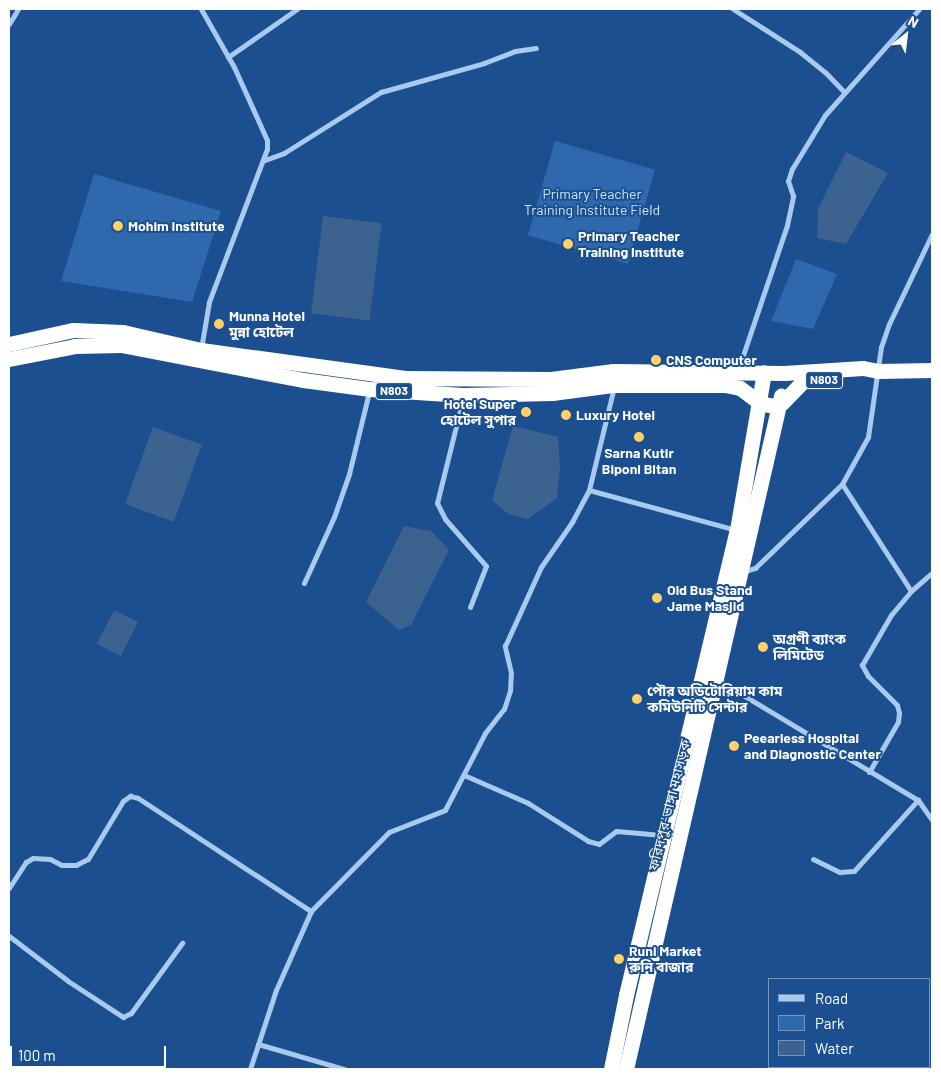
<!DOCTYPE html>
<html>
<head>
<meta charset="utf-8">
<style>
	body { margin:0 }
	#map { position:relative; width:941px; height:1078px; overflow:hidden; background:#1b4f8f; font-family:Barlow,"Noto Sans Bengali",sans-serif }
	div>[style] { position:absolute }
	.green>* { inset:0; background:#2e69ad; transform-origin:0 0 }
	.water>* { inset:0; background:#3c6290; transform-origin:0 0 }
	.street>* { height:5px; margin:-2.5px; padding:0 2.5px; transform-origin:2.5px; border-radius:2.5px; background:#a9c9ee }
	.highway>* { height:15px; margin:-7.5px; padding:0 7.5px; transform-origin:7.5px; border-radius:7.5px; background:#fff }
	.dots>* { width:14px; height:14px; translate:-50% -50%; box-sizing:border-box; border:2px solid #1b4f8f; border-radius:50% }
	span { translate:-50% -50%; white-space:nowrap; text-align:center; line-height:1.15; -webkit-text-stroke:4px #1b4f8f; paint-order:stroke }
	.shield-label span { padding:1px 4px; background:#1b4f8f; border:1px solid; border-radius:4px; -webkit-text-stroke-width:0 }
	.shield-label { font-size:12px; color:#fff; font-weight:700 }
	.park-label { font-size:14px; color:#cfe3fa }
	.poi-label { font-size:14px; color:#fff; font-weight:700 }
	.left { translate:0 -50%; text-align:left }
	.right { translate:-100% -50%; text-align:right }
	.street-label { font-size:14px; color:#fff }
	.frame { position:absolute; inset:0; border:10px solid #fff; pointer-events:none }
	.legend { position:absolute; left:768px; top:978px; width:162px; height:90px; box-sizing:border-box; background:#1b4f8f; border:1px solid #7695bc; margin:0; padding:6px 9px; list-style:none; font-size:15px; color:#fff }
	.legend li { display:flex; align-items:center; gap:10px; height:25px }
	.legend b { width:25px; border:1px solid #7695bc }
	.north { position:absolute; left:881px; top:10px; width:50px; height:50px; -webkit-text-stroke:4px #1b4f8f; paint-order:stroke; rotate:29deg; font-size:14px; font-weight:700; line-height:20px; text-align:center; color:#fff }
	.north::after { content:''; display:block; margin:auto; width:18px; height:22px; background:#fff; clip-path:polygon(50% 0,100% 100%,50% 72%,0 100%) }
	.scale { position:absolute; left:10px; top:1046px; width:156px; height:22px; box-sizing:border-box; border:2px solid #fff; border-top:0; padding-left:6px; font-size:15px; line-height:18px; white-space:nowrap; color:#fff; -webkit-text-stroke:4px #1b4f8f; paint-order:stroke }
</style>
</head>
<body>
<div id="map">
	<div class="green">
		<i style="left:555px;top:141px;width:104px;height:98px;rotate:16deg"></i>
		<i style="clip-path:polygon(94px 174px,221px 211px,192px 302px,61px 281px)"></i>
		<i style="clip-path:polygon(796px 259px,837px 274px,813px 329px,771px 321px)"></i>
	</div>
	<div class="water">
		<i style="clip-path:polygon(846px 152px,888px 173px,846px 244px,817px 238px,818px 209px)"></i>
		<i style="left:323px;top:216px;width:59px;height:98px;rotate:7deg"></i>
		<i style="clip-path:polygon(513px 426px,558px 437px,560px 467px,557px 498px,528px 519px,508px 514px,492px 500px)"></i>
		<i style="left:153px;top:427px;width:52px;height:82px;rotate:20deg"></i>
		<i style="clip-path:polygon(404px 526px,431px 531px,449px 550px,411px 625px,399px 630px,366px 602px)"></i>
		<i style="left:114px;top:610px;width:27px;height:38px;rotate:27deg"></i>
	</div>
	<div class="street">
		<i style="left:201px;top:9px;width:67px;rotate:60.4deg"></i>
		<i style="left:234px;top:67px;width:80px;rotate:65.7deg"></i>
		<i style="left:267px;top:140px;width:9px;rotate:90deg"></i>
		<i style="left:267px;top:149px;width:164px;rotate:110.8deg"></i>
		<i style="left:209px;top:302px;width:48px;rotate:99.7deg"></i>
		<i style="left:733px;top:9px;width:80px;rotate:32.7deg"></i>
		<i style="left:800px;top:52px;width:32px;rotate:39deg"></i>
		<i style="left:825px;top:72px;width:28px;rotate:46deg"></i>
		<i style="left:9px;top:24px;width:17px;rotate:-59deg"></i>
		<i style="left:228px;top:57px;width:84px;rotate:-34.8deg"></i>
		<i style="left:265px;top:160px;width:20px;rotate:-20deg"></i>
		<i style="left:284px;top:153px;width:115px;rotate:-32.2deg"></i>
		<i style="left:381px;top:92px;width:107px;rotate:-15.7deg"></i>
		<i style="left:484px;top:63px;width:33px;rotate:-21deg"></i>
		<i style="left:515px;top:51px;width:21px;rotate:-8deg"></i>
		<i style="left:738px;top:370px;width:153px;rotate:-71.3deg"></i>
		<i style="left:787px;top:225px;width:30px;rotate:-78deg"></i>
		<i style="left:793px;top:196px;width:16px;rotate:-108deg"></i>
		<i style="left:788px;top:181px;width:13px;rotate:-72deg"></i>
		<i style="left:792px;top:169px;width:63px;rotate:-58.6deg"></i>
		<i style="left:825px;top:115px;width:142px;rotate:-48.4deg"></i>
		<i style="left:463px;top:398px;width:108px;rotate:103.9deg"></i>
		<i style="left:437px;top:503px;width:18px;rotate:63deg"></i>
		<i style="left:445px;top:519px;width:62px;rotate:48.9deg"></i>
		<i style="left:486px;top:566px;width:44px;rotate:111.3deg"></i>
		<i style="left:589px;top:490px;width:152px;rotate:15.2deg"></i>
		<i style="left:742px;top:572px;width:14px;rotate:-17deg"></i>
		<i style="left:755px;top:568px;width:121px;rotate:-44deg"></i>
		<i style="left:304px;top:583px;width:72px;rotate:-65.6deg"></i>
		<i style="left:334px;top:517px;width:46px;rotate:-70.8deg"></i>
		<i style="left:349px;top:474px;width:84px;rotate:-76.3deg"></i>
		<i style="left:911px;top:591px;width:28px;rotate:-41deg"></i>
		<i style="left:718px;top:680px;width:233px;rotate:31deg"></i>
		<i style="left:918px;top:800px;width:24px;rotate:55deg"></i>
		<i style="left:869px;top:772px;width:58px;rotate:-59.9deg"></i>
		<i style="left:898px;top:722px;width:9px;rotate:-84deg"></i>
		<i style="left:899px;top:713px;width:8px;rotate:-104deg"></i>
		<i style="left:897px;top:705px;width:41px;rotate:-135deg"></i>
		<i style="left:868px;top:676px;width:13px;rotate:-119deg"></i>
		<i style="left:862px;top:665px;width:58px;rotate:-59.9deg"></i>
		<i style="left:891px;top:615px;width:31px;rotate:-50deg"></i>
		<i style="left:911px;top:591px;width:127px;rotate:-122.8deg"></i>
		<i style="left:842px;top:484px;width:54px;rotate:-61deg"></i>
		<i style="left:868px;top:437px;width:91px;rotate:-81.8deg"></i>
		<i style="left:881px;top:347px;width:24px;rotate:-71deg"></i>
		<i style="left:889px;top:324px;width:100px;rotate:-64.5deg"></i>
		<i style="left:464px;top:775px;width:70px;rotate:23.6deg"></i>
		<i style="left:528px;top:803px;width:71px;rotate:32.3deg"></i>
		<i style="left:588px;top:841px;width:11px;rotate:15deg"></i>
		<i style="left:599px;top:844px;width:21px;rotate:-37deg"></i>
		<i style="left:616px;top:831px;width:46px;rotate:5deg"></i>
		<i style="left:813px;top:859px;width:30px;rotate:26deg"></i>
		<i style="left:840px;top:872px;width:14px;rotate:-4deg"></i>
		<i style="left:854px;top:871px;width:96px;rotate:-48deg"></i>
		<i style="left:9px;top:888px;width:31px;rotate:-57deg"></i>
		<i style="left:26px;top:862px;width:8px;rotate:-30deg"></i>
		<i style="left:33px;top:858px;width:17px;rotate:3deg"></i>
		<i style="left:50px;top:859px;width:13px;rotate:27deg"></i>
		<i style="left:62px;top:865px;width:14px"></i>
		<i style="left:76px;top:865px;width:13px;rotate:-27deg"></i>
		<i style="left:88px;top:859px;width:68px;rotate:-58.9deg"></i>
		<i style="left:123px;top:801px;width:9px;rotate:-36deg"></i>
		<i style="left:130px;top:796px;width:8px;rotate:14deg"></i>
		<i style="left:138px;top:798px;width:207px;rotate:33.2deg"></i>
		<i style="left:9px;top:936px;width:74px;rotate:37.3deg"></i>
		<i style="left:68px;top:981px;width:66px;rotate:33.2deg"></i>
		<i style="left:123px;top:1017px;width:9px;rotate:-27deg"></i>
		<i style="left:131px;top:1013px;width:87px;rotate:-53.9deg"></i>
		<i style="left:258px;top:1044px;width:90px;rotate:16.2deg"></i>
		<i style="left:250px;top:1069px;width:83px;rotate:-71.8deg"></i>
		<i style="left:276px;top:990px;width:86px;rotate:-66.1deg"></i>
		<i style="left:311px;top:911px;width:111px;rotate:-45.4deg"></i>
		<i style="left:389px;top:832px;width:60px;rotate:-21.4deg"></i>
		<i style="left:445px;top:810px;width:87px;rotate:-62.5deg"></i>
		<i style="left:485px;top:733px;width:31px;rotate:-52deg"></i>
		<i style="left:504px;top:709px;width:20px;rotate:-72deg"></i>
		<i style="left:510px;top:690px;width:17px;rotate:-87deg"></i>
		<i style="left:511px;top:673px;width:28px;rotate:-103deg"></i>
		<i style="left:505px;top:646px;width:87px;rotate:-65.5deg"></i>
		<i style="left:541px;top:567px;width:55px;rotate:-55.4deg"></i>
		<i style="left:572px;top:522px;width:36px;rotate:-62deg"></i>
		<i style="left:589px;top:490px;width:106px;rotate:-76.4deg"></i>
	</div>
	<div class="highway">
		<i style="left:9px;top:344px;width:66px;rotate:-12.3deg"></i>
		<i style="left:73px;top:330px;width:50px;rotate:2.3deg"></i>
		<i style="left:123px;top:332px;width:80px;rotate:13deg"></i>
		<i style="left:201px;top:350px;width:206px;rotate:7.8deg"></i>
		<i style="left:405px;top:378px;width:146px;rotate:0.4deg"></i>
		<i style="left:551px;top:379px;width:63px;rotate:-7.4deg"></i>
		<i style="left:613px;top:371px;width:171px;rotate:0.7deg"></i>
		<i style="left:784px;top:373px;width:79px;rotate:-3.6deg"></i>
		<i style="left:863px;top:368px;width:15px;rotate:11deg"></i>
		<i style="left:878px;top:371px;width:54px;rotate:-1.1deg"></i>
		<i style="left:9px;top:359px;width:67px;rotate:-11.1deg"></i>
		<i style="left:75px;top:346px;width:46px;rotate:-1.2deg"></i>
		<i style="left:121px;top:345px;width:185px;rotate:10.9deg"></i>
		<i style="left:303px;top:380px;width:68px;rotate:7.7deg"></i>
		<i style="left:370px;top:389px;width:93px;rotate:3.7deg"></i>
		<i style="left:463px;top:395px;width:89px;rotate:-1.3deg"></i>
		<i style="left:552px;top:393px;width:63px;rotate:-7.4deg"></i>
		<i style="left:614px;top:385px;width:111px"></i>
		<i style="left:725px;top:385px;width:15px;rotate:11deg"></i>
		<i style="left:740px;top:388px;width:25px;rotate:37deg"></i>
		<i style="left:760px;top:403px;width:13px;rotate:13deg"></i>
		<i style="left:773px;top:406px;width:9px;rotate:-18deg"></i>
		<i style="left:782px;top:403px;width:30px;rotate:-46deg"></i>
		<i style="left:803px;top:381px;width:18px;rotate:-3deg"></i>
		<i style="left:611px;top:1069px;width:76px;rotate:-78.5deg"></i>
		<i style="left:626px;top:995px;width:478px;rotate:-76.6deg"></i>
		<i style="left:737px;top:530px;width:160px;rotate:-80.3deg"></i>
		<i style="left:626px;top:1069px;width:691px;rotate:-77.03deg"></i>
	</div>
	<div class="dots">
		<i style="left:118px;top:226px;background:#ffd166"></i>
		<i style="left:568px;top:244px;background:#ffd166"></i>
		<i style="left:219px;top:324px;background:#ffd166"></i>
		<i style="left:656px;top:360px;background:#ffd166"></i>
		<i style="left:526px;top:412px;background:#ffd166"></i>
		<i style="left:566px;top:415px;background:#ffd166"></i>
		<i style="left:639px;top:437px;background:#ffd166"></i>
		<i style="left:657px;top:598px;background:#ffd166"></i>
		<i style="left:763px;top:647px;background:#ffd166"></i>
		<i style="left:637px;top:699px;background:#ffd166"></i>
		<i style="left:734px;top:746px;background:#ffd166"></i>
		<i style="left:619px;top:959px;background:#ffd166"></i>
	</div>
	<div class="shield-label">
		<span style="left:824px;top:380px">N803</span>
		<span style="left:394px;top:391px">N803</span>
	</div>
	<div class="park-label">
		<span style="left:592px;top:202px">Primary Teacher<br>Training Institute Field</span>
	</div>
	<div class="poi-label">
		<span class="left" style="left:128px;top:226px">Mohim Institute</span>
		<span class="left" style="left:578px;top:244px">Primary Teacher<br>Training Institute</span>
		<span class="left" style="left:229px;top:324px">Munna Hotel<br>মুন্না হোটেল</span>
		<span class="left" style="left:666px;top:360px">CNS Computer</span>
		<span class="right" style="left:516px;top:412px">Hotel Super<br>হোটেল সুপার</span>
		<span class="left" style="left:576px;top:415px">Luxury Hotel</span>
		<span style="left:639px;top:461px">Sarna Kutir<br>Biponi Bitan</span>
		<span class="left" style="left:667px;top:598px">Old Bus Stand<br>Jame Masjid</span>
		<span class="left" style="left:773px;top:647px">অগ্রণী ব্যাংক<br>লিমিটেড</span>
		<span class="left" style="left:647px;top:699px">পৌর অডিটোরিয়াম কাম<br>কমিউনিটি সেন্টার</span>
		<span class="left" style="left:744px;top:746px">Peearless Hospital<br>and Diagnostic Center</span>
		<span class="left" style="left:629px;top:959px">Runi Market<br>রুনি বাজার</span>
	</div>
	<div class="street-label">
		<span style="left:669px;top:805px;rotate:-76deg">ফরিদপুর-ভাঙ্গা মহাসড়ক</span>
	</div>
	<div class="frame"></div>
	<ul class="legend">
	<li><b style="height:6px;background:#a9c9ee"></b>Road</li>
	<li><b style="height:14px;background:#2e69ad"></b>Park</li>
	<li><b style="height:14px;background:#3c6290"></b>Water</li>
	</ul>
	<div class="north">N</div>
	<div class="scale">100 m</div>
</div>
</body>
</html>
